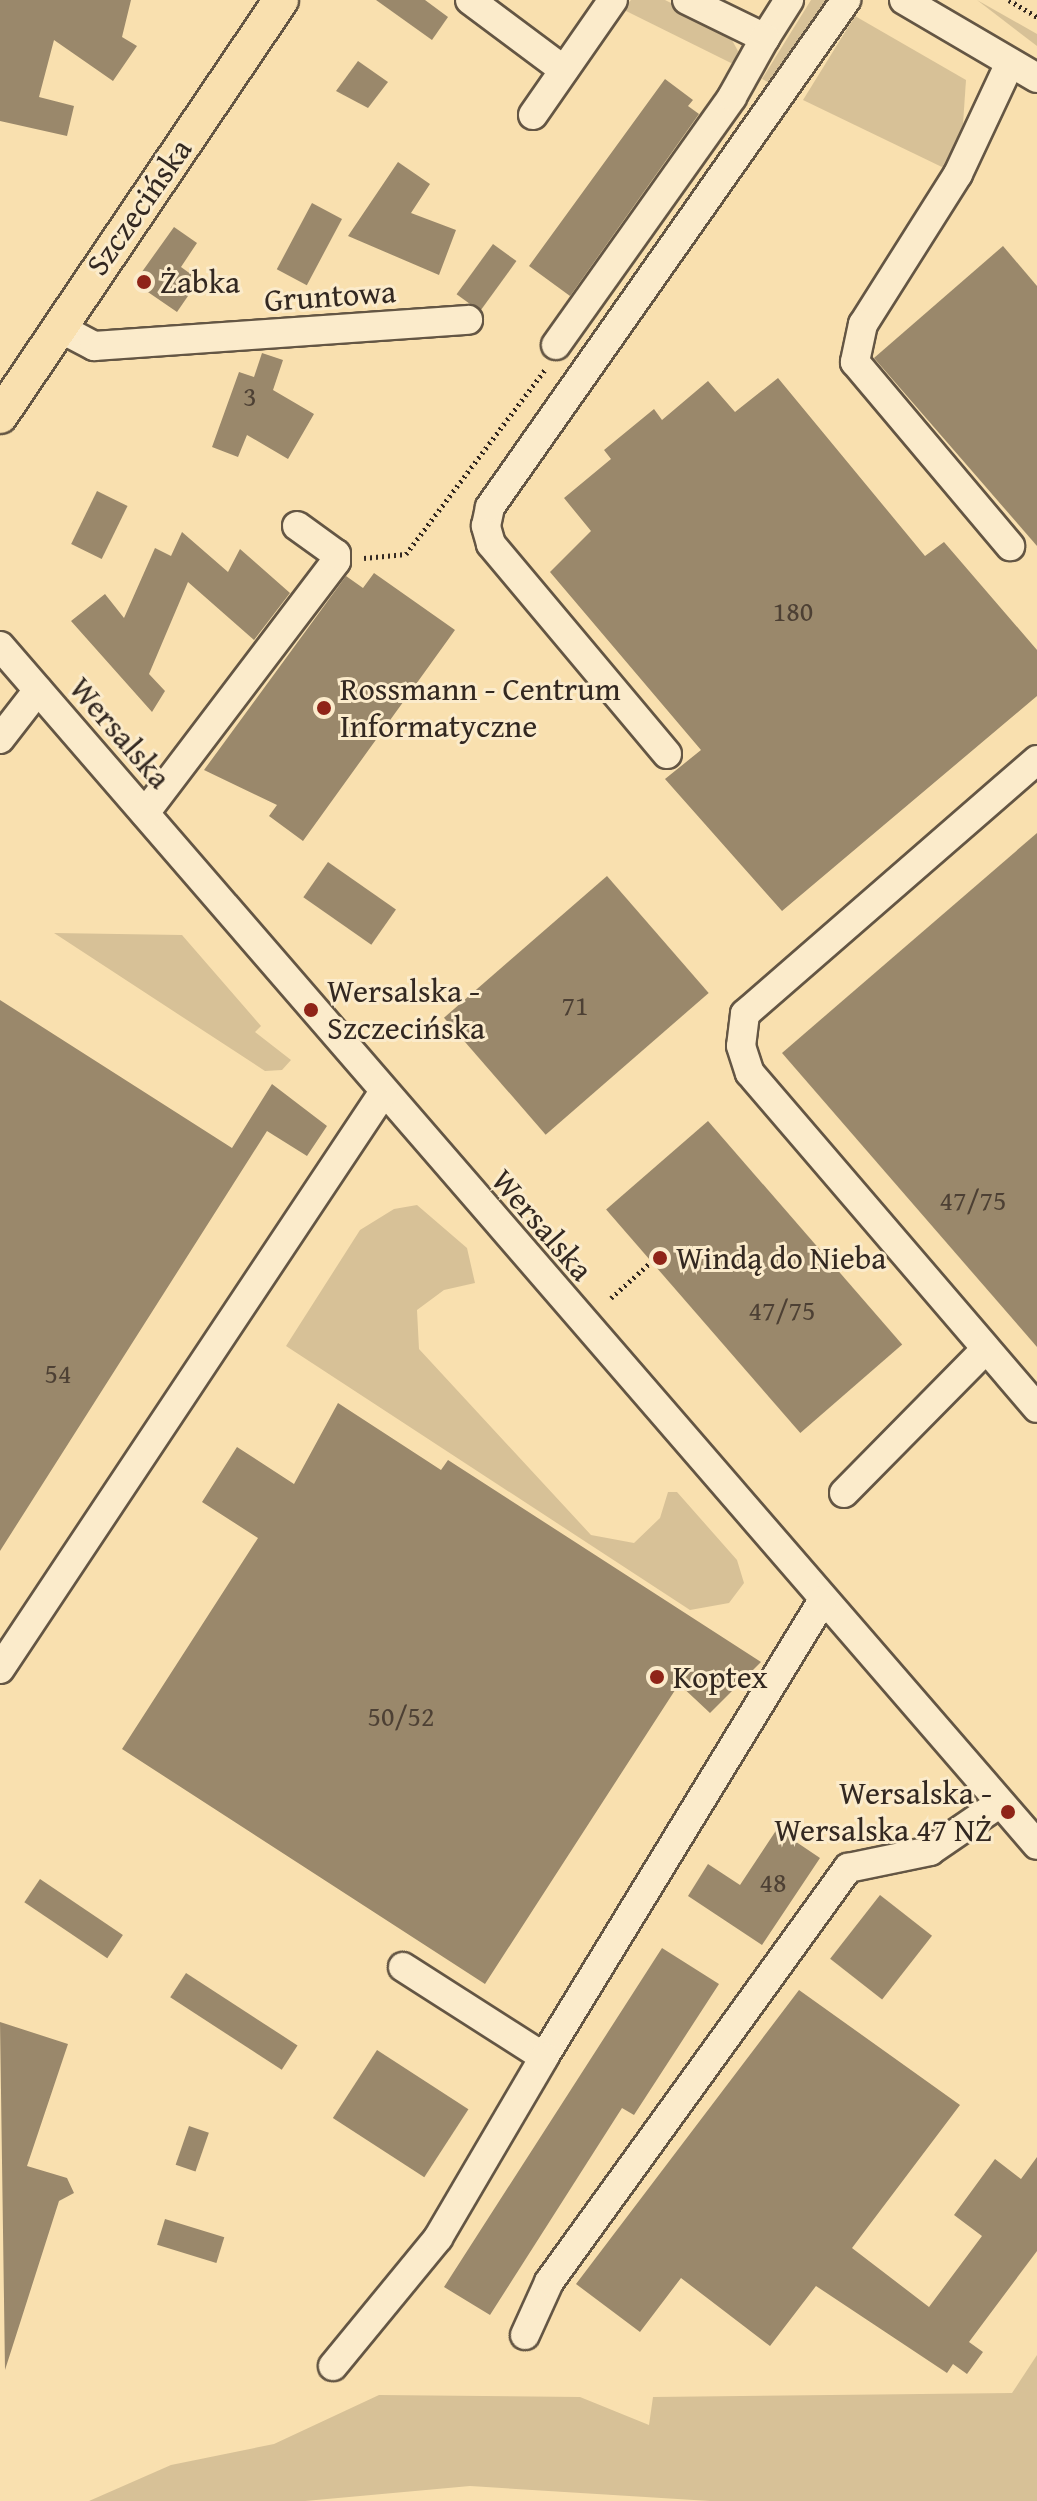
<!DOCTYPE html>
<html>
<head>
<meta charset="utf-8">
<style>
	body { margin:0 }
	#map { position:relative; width:1037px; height:2501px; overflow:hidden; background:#f9e0af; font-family:"Gentium Book Plus",serif }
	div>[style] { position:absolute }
	.green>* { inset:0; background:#d7c197 }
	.building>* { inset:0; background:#9a886b; transform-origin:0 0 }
	.path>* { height:5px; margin-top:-2.5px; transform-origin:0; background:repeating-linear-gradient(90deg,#332821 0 2px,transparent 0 6px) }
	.roads { filter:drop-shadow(2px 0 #645644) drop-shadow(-2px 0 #645644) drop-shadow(0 2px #645644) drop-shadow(0 -2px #645644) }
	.minor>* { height:28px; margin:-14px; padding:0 14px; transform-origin:14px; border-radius:14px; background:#fbebcb }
	.major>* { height:34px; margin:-17px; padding:0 17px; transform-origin:17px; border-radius:17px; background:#f9e0af }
	.dots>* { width:22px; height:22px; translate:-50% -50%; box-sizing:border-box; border:4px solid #fbebcb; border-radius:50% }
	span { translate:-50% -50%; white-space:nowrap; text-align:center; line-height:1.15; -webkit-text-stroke:6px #fbebcb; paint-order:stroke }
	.number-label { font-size:28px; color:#4d4034 }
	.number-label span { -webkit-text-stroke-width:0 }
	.street-label { font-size:32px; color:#332821 }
	.poi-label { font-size:32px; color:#332821 }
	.left { translate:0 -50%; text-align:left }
	.right { translate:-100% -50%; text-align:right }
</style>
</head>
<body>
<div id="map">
	<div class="green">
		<i style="clip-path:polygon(631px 0,665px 0,727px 31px,738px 51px,733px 64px,622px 9px)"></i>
		<i style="clip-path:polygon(811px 0,829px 0,778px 87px,762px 79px)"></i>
		<i style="clip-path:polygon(977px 0,1037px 34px,1037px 46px)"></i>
		<i style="clip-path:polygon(855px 16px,966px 80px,963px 124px,944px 168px,803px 100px)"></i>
		<i style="clip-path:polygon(54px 933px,182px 935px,261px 1026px,255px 1032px,291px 1060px,282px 1070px,265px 1071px)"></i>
		<i style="clip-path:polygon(417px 1205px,467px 1248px,475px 1283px,444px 1290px,417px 1310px,419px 1349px,591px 1535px,634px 1543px,660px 1518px,668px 1492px,677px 1492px,737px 1560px,744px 1583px,729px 1603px,690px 1610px,286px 1346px,360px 1230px,394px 1209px)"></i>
		<i style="clip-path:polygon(1037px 2355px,1037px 2501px,710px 2501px,470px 2486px,305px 2501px,89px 2501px,171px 2465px,274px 2444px,379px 2395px,580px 2397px,649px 2425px,653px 2397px,1012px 2393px)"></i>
	</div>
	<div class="building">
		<i style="clip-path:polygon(0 0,131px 0,122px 37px,137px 46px,113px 81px,54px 40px,39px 97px,74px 106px,67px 136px,0 121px)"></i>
		<i style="clip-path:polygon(376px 0,425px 0,448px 17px,432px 40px)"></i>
		<i style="clip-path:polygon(358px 61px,388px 82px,368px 108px,336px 91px)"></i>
		<i style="clip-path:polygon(665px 79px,693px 100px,688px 106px,699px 114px,570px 296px,529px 266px)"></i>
		<i style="clip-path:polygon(398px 162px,430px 184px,411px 213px,456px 230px,439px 275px,348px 236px)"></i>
		<i style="left:312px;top:203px;width:34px;height:75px;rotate:28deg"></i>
		<i style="clip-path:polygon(174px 227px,197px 243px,181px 267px,199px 280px,177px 312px,142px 288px,139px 276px)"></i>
		<i style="left:493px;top:244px;width:29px;height:62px;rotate:36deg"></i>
		<i style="clip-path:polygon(1003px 246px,1037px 286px,1037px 546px,874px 358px)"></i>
		<i style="clip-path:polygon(262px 353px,283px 360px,273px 390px,314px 414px,288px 459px,247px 435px,238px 457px,212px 447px,239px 372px,254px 377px)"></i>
		<i style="clip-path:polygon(778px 378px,925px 556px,944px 542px,1037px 650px,1037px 696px,782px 911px,665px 779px,701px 750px,550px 572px,591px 531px,564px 498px,611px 459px,604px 450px,654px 409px,662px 420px,708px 381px,735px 412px)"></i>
		<i style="left:97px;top:491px;width:34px;height:59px;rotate:26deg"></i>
		<i style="clip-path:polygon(182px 532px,228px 572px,240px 549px,290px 593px,254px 640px,188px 582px,149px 674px,165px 691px,152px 712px,71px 621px,105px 594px,124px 618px,155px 548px,171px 556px)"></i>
		<i style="clip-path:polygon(374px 573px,455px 630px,303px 841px,269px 816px,277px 805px,204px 770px,346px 576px,363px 588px)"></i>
		<i style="clip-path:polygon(1037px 833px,1037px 1347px,782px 1053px)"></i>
		<i style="left:328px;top:862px;width:83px;height:43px;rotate:35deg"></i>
		<i style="left:607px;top:876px;width:155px;height:216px;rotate:49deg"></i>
		<i style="clip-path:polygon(0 1000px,232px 1148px,272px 1084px,327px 1126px,307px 1156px,267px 1131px,0 1551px)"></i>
		<i style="left:708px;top:1121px;width:296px;height:135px;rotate:49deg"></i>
		<i style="clip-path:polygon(338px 1403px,441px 1470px,448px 1460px,761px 1662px,710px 1713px,679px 1684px,485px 1984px,122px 1749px,258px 1538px,202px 1502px,237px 1447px,294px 1484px)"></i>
		<i style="clip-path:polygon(777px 1829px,820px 1858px,762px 1945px,688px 1896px,708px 1864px,740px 1885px)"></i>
		<i style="left:40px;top:1879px;width:100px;height:28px;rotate:34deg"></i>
		<i style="left:880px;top:1895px;width:66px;height:81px;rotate:38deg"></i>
		<i style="clip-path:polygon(662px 1948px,719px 1984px,634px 2115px,622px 2108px,490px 2315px,444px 2287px)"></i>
		<i style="left:186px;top:1973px;width:133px;height:29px;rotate:33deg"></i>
		<i style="clip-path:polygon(799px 1990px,960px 2105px,852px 2248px,929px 2307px,982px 2236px,954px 2215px,995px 2159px,1021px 2179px,1037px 2157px,1037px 2251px,969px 2342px,983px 2352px,967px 2374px,953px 2364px,947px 2373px,816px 2286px,770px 2346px,681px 2278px,640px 2332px,576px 2284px)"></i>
		<i style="clip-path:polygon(0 2022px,68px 2044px,27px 2166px,67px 2178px,74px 2193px,59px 2201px,5px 2370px)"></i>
		<i style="left:377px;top:2050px;width:109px;height:81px;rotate:33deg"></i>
		<i style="left:189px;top:2126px;width:21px;height:41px;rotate:19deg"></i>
		<i style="left:165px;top:2219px;width:62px;height:27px;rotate:17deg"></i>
	</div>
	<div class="path">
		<i style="left:1009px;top:0;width:33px;rotate:31deg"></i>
		<i style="left:364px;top:558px;width:42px;rotate:-5.4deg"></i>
		<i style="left:406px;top:554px;width:233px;rotate:-53deg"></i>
		<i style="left:611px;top:1298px;width:54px;rotate:-42deg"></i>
	</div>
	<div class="roads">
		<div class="minor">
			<i style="left:470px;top:0;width:117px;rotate:36.7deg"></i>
			<i style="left:687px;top:0;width:87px;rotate:26deg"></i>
			<i style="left:765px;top:38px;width:45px;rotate:-57.7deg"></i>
			<i style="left:904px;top:0;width:154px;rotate:30.4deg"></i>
			<i style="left:1010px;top:63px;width:123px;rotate:115.1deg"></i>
			<i style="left:958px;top:174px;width:178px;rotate:122.3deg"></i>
			<i style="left:863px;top:324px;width:39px;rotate:102deg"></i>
			<i style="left:855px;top:362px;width:241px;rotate:49.9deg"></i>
			<i style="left:533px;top:115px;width:140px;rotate:-55.2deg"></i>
			<i style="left:58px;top:327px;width:41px;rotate:27.8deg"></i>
			<i style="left:94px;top:346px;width:375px;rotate:-4deg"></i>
			<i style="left:556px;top:345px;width:304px;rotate:-54.6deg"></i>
			<i style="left:732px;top:97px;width:68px;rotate:-60.8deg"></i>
			<i style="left:0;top:646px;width:1585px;rotate:49.14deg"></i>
			<i style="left:0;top:739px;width:62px;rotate:-52.2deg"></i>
			<i style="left:667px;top:754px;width:274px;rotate:-130deg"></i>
			<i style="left:491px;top:544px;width:19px;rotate:-106deg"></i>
			<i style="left:486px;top:526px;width:19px;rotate:-78deg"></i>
			<i style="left:490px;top:507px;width:620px;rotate:-54.92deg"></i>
			<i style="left:1037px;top:760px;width:387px;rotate:139deg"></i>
			<i style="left:745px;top:1014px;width:32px;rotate:97deg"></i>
			<i style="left:741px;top:1046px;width:28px;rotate:72deg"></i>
			<i style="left:750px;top:1073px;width:441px;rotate:49.4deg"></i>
			<i style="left:145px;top:813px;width:316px;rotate:-52.8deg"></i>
			<i style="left:336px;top:561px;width:7px;rotate:-90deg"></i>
			<i style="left:336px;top:554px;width:48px;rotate:-144.3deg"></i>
			<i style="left:844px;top:1493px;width:202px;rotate:-45.4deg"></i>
			<i style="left:0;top:1669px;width:692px;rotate:-56.38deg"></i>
			<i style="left:403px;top:1967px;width:167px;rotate:32.6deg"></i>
			<i style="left:544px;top:2057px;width:535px;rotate:-58.6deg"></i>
			<i style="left:525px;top:2335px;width:58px;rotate:-65.6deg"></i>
			<i style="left:549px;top:2282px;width:511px;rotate:-54.16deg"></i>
			<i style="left:848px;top:1868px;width:84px;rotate:-11.7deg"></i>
			<i style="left:930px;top:1851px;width:85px;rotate:-34.4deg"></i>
			<i style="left:333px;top:2366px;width:166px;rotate:-50.6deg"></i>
			<i style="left:438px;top:2238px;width:210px;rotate:-59.6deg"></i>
		</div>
		<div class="major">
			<i style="left:0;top:416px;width:502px;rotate:-55.96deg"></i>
		</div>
	</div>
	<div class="dots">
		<i style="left:144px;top:282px;background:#8f2418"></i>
		<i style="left:324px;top:708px;background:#8f2418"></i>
		<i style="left:311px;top:1010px;background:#8f2418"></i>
		<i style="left:660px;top:1258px;background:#8f2418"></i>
		<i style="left:657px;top:1677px;background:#8f2418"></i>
		<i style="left:1008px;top:1812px;background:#8f2418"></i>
	</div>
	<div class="number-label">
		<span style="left:250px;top:396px">3</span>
		<span style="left:793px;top:611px">180</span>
		<span style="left:575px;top:1005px">71</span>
		<span style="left:973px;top:1200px">47/75</span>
		<span style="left:782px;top:1310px">47/75</span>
		<span style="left:58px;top:1373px">54</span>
		<span style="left:401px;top:1716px">50/52</span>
		<span style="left:773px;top:1882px">48</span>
	</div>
	<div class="street-label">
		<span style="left:139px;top:207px;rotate:-55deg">Szczecińska</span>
		<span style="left:330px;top:296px;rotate:-4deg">Gruntowa</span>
		<span style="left:120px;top:733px;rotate:49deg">Wersalska</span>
		<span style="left:542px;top:1225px;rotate:49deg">Wersalska</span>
	</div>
	<div class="poi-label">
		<span class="left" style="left:160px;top:282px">Żabka</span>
		<span class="left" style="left:340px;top:708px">Rossmann - Centrum<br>Informatyczne</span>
		<span class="left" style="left:327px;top:1010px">Wersalska -<br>Szczecińska</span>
		<span class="left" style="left:676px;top:1258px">Windą do Nieba</span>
		<span class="left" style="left:673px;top:1677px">Koptex</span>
		<span class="right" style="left:992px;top:1812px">Wersalska -<br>Wersalska 47 NŻ</span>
	</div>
</div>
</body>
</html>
